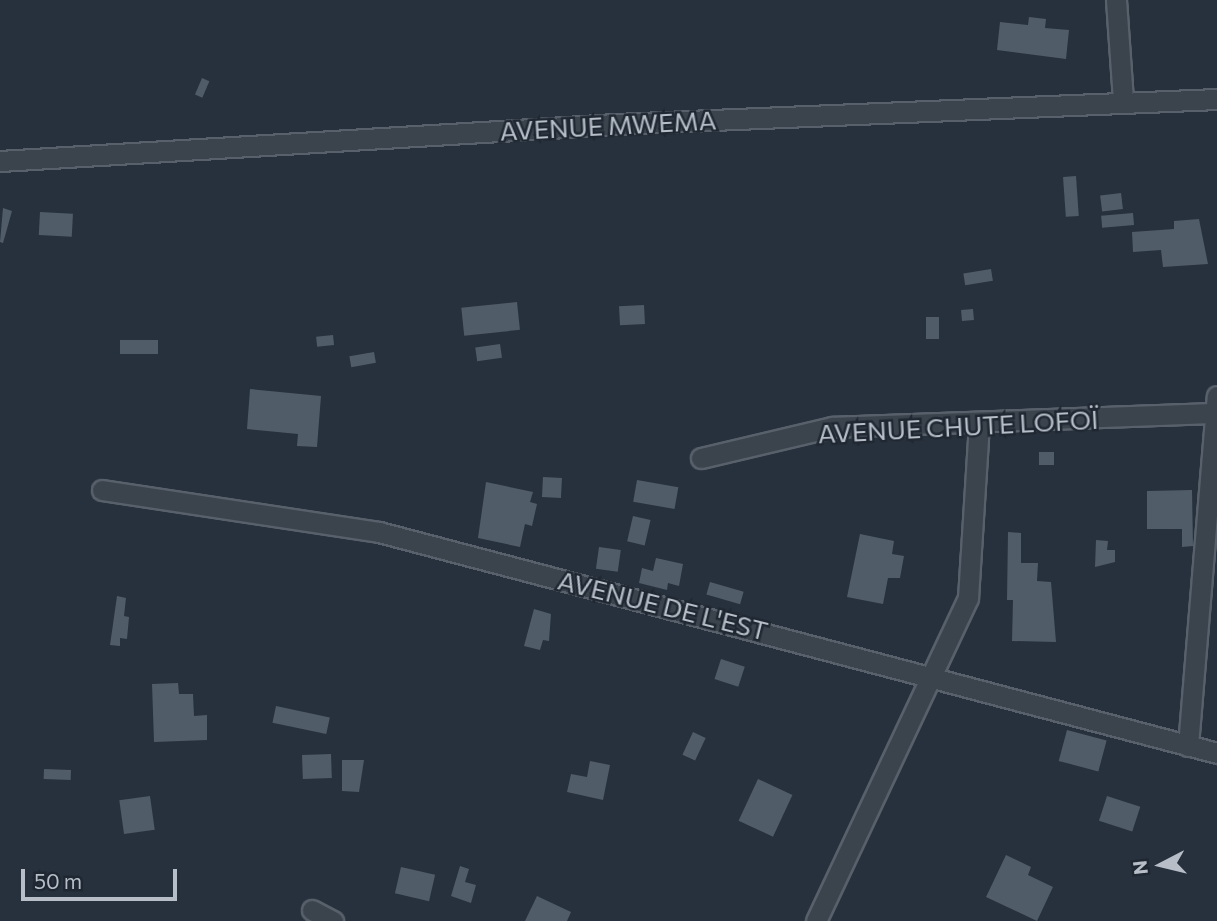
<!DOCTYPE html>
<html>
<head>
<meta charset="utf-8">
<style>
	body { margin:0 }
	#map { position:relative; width:1217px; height:921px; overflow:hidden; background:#27313d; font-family:Commissioner,sans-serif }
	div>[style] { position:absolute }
	.building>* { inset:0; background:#505c67; transform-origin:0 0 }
	.roads { filter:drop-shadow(2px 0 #58616b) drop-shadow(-2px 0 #58616b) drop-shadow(0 2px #58616b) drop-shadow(0 -2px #58616b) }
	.minor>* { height:19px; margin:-9.5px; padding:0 9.5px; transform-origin:9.5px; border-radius:9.5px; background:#3b434d }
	span { translate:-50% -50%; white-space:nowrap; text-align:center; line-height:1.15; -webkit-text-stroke:5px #1f2832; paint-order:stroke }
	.street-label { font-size:26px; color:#b7bec8 }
	.north { position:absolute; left:1126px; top:830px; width:70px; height:70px; -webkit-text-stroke:5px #1f2832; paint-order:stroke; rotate:263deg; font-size:19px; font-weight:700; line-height:28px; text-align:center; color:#b7bec8 }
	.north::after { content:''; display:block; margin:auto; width:24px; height:32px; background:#b7bec8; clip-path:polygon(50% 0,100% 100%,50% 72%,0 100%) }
	.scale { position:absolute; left:21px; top:869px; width:156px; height:32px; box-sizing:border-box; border:4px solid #b7bec8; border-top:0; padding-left:9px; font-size:21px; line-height:24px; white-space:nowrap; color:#b7bec8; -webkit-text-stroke:5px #1f2832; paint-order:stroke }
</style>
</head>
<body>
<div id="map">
	<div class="building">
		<i style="clip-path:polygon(1029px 17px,1046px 19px,1045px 28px,1069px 30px,1066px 59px,997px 50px,1000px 22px,1028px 25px)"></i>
		<i style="left:202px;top:78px;width:8px;height:18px;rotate:23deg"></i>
		<i style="left:1076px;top:176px;width:40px;height:13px;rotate:86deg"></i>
		<i style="left:1121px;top:193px;width:16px;height:21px;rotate:83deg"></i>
		<i style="clip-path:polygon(3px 208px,12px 211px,3px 243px,0 242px)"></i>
		<i style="left:40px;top:212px;width:33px;height:23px;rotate:3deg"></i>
		<i style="left:1133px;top:213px;width:12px;height:32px;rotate:85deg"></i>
		<i style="clip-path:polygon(1199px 219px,1208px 264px,1163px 267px,1161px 250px,1133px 252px,1132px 232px,1174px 229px,1174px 221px)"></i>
		<i style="left:991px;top:269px;width:12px;height:28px;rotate:81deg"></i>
		<i style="left:517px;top:302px;width:28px;height:56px;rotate:84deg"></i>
		<i style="left:644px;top:305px;width:19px;height:25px;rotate:87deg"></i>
		<i style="left:973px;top:309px;width:11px;height:12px;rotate:85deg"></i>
		<i style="left:926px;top:317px;width:13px;height:22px"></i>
		<i style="left:333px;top:335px;width:10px;height:17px;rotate:84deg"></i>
		<i style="left:158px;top:340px;width:14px;height:38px;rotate:90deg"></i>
		<i style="left:500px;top:344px;width:14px;height:25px;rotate:82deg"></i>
		<i style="left:374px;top:352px;width:11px;height:25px;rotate:80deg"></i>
		<i style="clip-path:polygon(250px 389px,321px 396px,317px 447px,297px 446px,298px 434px,247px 429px)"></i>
		<i style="left:1054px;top:452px;width:13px;height:15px;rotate:90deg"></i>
		<i style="left:543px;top:477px;width:19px;height:20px;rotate:3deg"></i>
		<i style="left:637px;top:480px;width:42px;height:22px;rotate:10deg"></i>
		<i style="clip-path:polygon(486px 482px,533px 492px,530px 502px,537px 504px,532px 526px,525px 524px,520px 547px,478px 538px)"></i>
		<i style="clip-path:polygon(1192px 490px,1193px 546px,1182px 547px,1182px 529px,1147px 529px,1147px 491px)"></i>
		<i style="left:633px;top:516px;width:18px;height:26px;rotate:13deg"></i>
		<i style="clip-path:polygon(1008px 532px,1021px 533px,1021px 563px,1038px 563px,1037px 581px,1051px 582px,1056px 642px,1012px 641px,1013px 600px,1007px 600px)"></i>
		<i style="clip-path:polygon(860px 534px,894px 541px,892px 554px,904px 556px,900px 578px,888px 578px,883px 604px,847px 597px)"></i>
		<i style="clip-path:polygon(1096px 540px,1108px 541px,1107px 550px,1115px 550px,1115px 562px,1095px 567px)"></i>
		<i style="left:599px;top:547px;width:22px;height:22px;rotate:8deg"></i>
		<i style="clip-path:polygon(656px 558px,683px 564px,679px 586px,668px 583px,667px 590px,639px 583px,642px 568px,653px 571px)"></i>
		<i style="left:710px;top:582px;width:35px;height:13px;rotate:16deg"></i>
		<i style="clip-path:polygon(117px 596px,126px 598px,124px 616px,129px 617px,127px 639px,120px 638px,120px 646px,110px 645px)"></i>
		<i style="clip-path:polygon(534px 609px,551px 614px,549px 641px,543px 640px,540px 650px,524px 646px)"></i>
		<i style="left:721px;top:659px;width:25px;height:21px;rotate:18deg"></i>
		<i style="clip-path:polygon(178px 683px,179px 694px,193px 694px,194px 716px,207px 715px,207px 740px,154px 742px,152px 684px)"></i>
		<i style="left:276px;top:706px;width:55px;height:17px;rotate:12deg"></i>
		<i style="left:1067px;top:730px;width:41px;height:32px;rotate:15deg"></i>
		<i style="left:693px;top:732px;width:14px;height:25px;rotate:25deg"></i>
		<i style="left:331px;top:754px;width:24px;height:29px;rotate:88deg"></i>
		<i style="clip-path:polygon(342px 760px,364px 760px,359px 792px,342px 791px)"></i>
		<i style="clip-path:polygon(590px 761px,610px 765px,603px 800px,567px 792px,571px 774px,587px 777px)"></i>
		<i style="left:44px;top:769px;width:27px;height:10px;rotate:2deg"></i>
		<i style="left:758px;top:779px;width:38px;height:46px;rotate:25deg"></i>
		<i style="left:150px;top:796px;width:34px;height:31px;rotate:82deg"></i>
		<i style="left:1107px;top:796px;width:35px;height:26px;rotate:18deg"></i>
		<i style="clip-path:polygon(1006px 855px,1031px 867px,1028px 875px,1053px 887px,1037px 921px,986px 897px)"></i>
		<i style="clip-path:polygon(460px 866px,469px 869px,465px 882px,476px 885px,471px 903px,451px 896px)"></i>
		<i style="left:401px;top:867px;width:35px;height:27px;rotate:13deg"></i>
		<i style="clip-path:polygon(537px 896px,571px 912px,567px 921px,525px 921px)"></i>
	</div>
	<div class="roads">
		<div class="minor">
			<i style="left:1116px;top:0;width:100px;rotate:86deg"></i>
			<i style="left:0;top:161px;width:617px;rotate:-3.44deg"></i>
			<i style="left:616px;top:124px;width:602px;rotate:-2.38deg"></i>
			<i style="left:701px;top:458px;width:135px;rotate:-13.3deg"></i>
			<i style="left:832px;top:427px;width:385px;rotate:-2.1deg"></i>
			<i style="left:102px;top:490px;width:280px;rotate:8.6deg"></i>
			<i style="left:379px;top:532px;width:867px;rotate:14.77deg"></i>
			<i style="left:1188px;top:746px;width:351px;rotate:-85.3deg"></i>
			<i style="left:312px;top:910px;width:24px;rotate:28deg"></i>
			<i style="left:816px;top:921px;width:357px;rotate:-64.8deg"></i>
			<i style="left:968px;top:598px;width:173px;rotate:-86.4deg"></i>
		</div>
	</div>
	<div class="street-label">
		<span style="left:608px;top:125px;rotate:-3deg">AVENUE MWEMA</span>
		<span style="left:958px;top:426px;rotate:-3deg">AVENUE CHUTE LOFOÏ</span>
		<span style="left:663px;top:605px;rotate:14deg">AVENUE DE L'EST</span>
	</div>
	<div class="north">N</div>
	<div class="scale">50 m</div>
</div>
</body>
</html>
